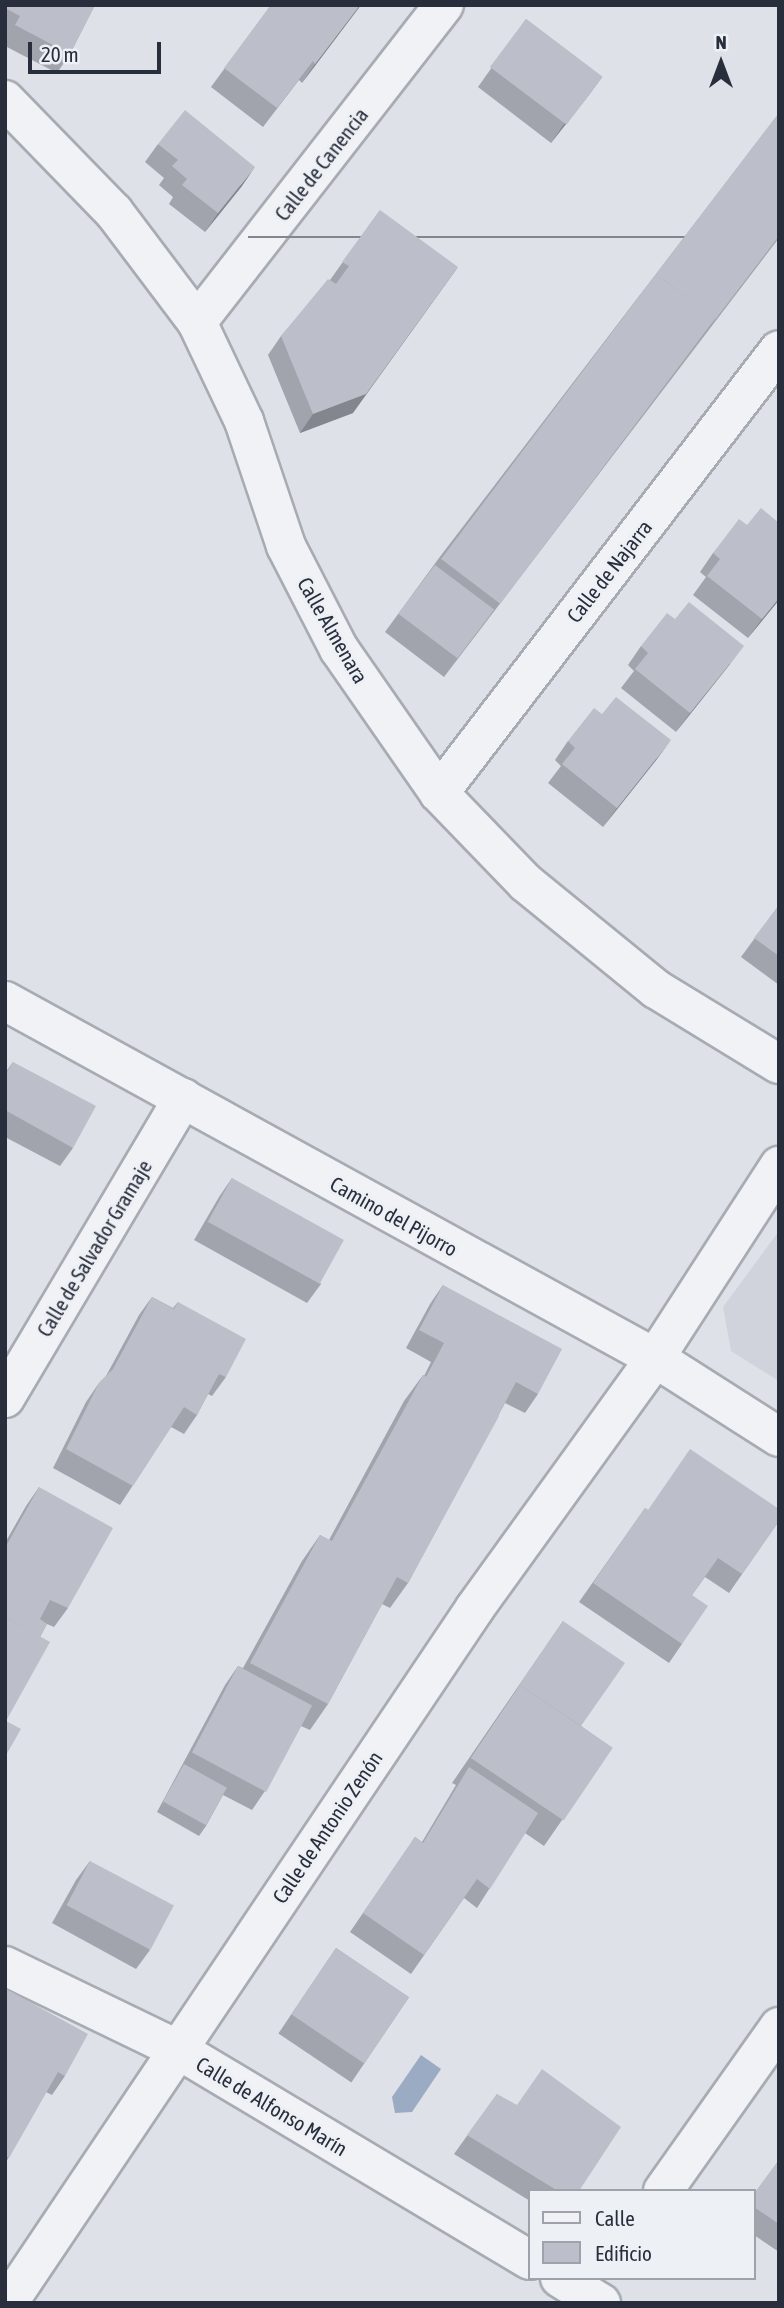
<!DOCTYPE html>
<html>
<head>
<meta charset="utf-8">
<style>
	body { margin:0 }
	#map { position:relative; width:784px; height:2308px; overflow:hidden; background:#dee1e7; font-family:"Asap Condensed",sans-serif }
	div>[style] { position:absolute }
	.built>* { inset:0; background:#d0d3db }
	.water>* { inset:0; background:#9babc4 }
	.roads { filter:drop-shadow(2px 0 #a7abb4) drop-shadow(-2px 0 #a7abb4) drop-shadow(0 2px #a7abb4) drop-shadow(0 -2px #a7abb4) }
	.minor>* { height:38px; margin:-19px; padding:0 19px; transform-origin:19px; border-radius:19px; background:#f1f2f5 }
	.wall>* { inset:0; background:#a2a4ad; transform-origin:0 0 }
	.shaded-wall>* { inset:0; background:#84868d; transform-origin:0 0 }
	.building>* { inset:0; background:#bcbfc9; transform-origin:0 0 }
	span { translate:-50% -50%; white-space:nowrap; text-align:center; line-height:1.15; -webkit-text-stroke:6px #edf0f4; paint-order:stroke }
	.street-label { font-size:21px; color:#282e3c }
	.frame { position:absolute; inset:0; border:7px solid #282e3c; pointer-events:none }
	.legend { position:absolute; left:528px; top:2189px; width:228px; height:91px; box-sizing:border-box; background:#edf0f4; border:2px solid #9ea2aa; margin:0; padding:9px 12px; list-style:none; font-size:21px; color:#282e3c }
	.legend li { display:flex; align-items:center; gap:14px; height:35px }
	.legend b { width:35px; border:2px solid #9ea2aa }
	.north { position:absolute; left:686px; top:28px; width:70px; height:70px; -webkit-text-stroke:5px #edf0f4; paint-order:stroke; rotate:0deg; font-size:19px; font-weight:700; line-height:28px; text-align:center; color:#282e3c }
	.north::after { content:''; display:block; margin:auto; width:24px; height:32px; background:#282e3c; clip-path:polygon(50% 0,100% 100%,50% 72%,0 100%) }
	.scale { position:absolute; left:28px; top:42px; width:133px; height:32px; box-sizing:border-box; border:4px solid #282e3c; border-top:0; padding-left:9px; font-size:21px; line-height:24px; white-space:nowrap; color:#282e3c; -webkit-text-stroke:5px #edf0f4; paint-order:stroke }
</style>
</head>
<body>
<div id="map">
	<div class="built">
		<i style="clip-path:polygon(779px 1231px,779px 1381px,731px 1351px,723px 1307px)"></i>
	</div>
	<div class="water">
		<i style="clip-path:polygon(421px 2055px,441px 2069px,412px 2112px,395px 2113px,392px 2097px)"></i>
	</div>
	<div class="roads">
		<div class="minor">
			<i style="left:5px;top:100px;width:156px;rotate:45.8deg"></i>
			<i style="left:114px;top:212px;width:138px;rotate:53deg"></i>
			<i style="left:197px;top:322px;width:110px;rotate:64.6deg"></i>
			<i style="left:244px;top:421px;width:132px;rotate:71.4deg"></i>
			<i style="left:286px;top:546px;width:116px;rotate:62.8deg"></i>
			<i style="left:339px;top:649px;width:175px;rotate:55.2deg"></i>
			<i style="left:439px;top:793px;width:125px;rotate:46deg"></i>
			<i style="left:526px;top:883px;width:168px;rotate:39.2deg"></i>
			<i style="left:656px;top:989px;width:144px;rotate:31.4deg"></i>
			<i style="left:197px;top:322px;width:402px;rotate:-52.1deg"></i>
			<i style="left:439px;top:793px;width:558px;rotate:-52.49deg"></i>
			<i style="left:5px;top:1001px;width:742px;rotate:28.78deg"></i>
			<i style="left:655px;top:1358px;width:147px;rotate:32.5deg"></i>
			<i style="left:5px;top:1398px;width:349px;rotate:-59.3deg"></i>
			<i style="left:5px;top:1966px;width:191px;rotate:25.8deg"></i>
			<i style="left:177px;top:2049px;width:411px;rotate:30.9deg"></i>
			<i style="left:663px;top:2191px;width:201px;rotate:-54.7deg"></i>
			<i style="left:560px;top:2278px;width:48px;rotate:31.4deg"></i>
			<i style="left:8px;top:2303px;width:837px;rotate:-56.1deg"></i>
			<i style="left:475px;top:1608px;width:308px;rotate:-54.2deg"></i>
			<i style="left:655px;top:1358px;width:229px;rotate:-57.1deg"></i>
		</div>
	</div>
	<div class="wall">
		<i style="clip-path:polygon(5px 5px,95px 5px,70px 54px,57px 73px,5px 46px,5px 38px,7px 35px,5px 34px)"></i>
		<i style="clip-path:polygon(271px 5px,361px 5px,302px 83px,299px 80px,263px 127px,211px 87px)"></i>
		<i style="clip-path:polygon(526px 19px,602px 77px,588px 96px,551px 143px,478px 87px)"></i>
		<i style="clip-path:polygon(779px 113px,779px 238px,444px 677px,385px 632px,439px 558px)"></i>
		<i style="clip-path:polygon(158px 144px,242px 186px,205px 232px,169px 204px,173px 197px,159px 185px,164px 178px,145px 162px)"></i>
		<i style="clip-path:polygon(380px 210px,353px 413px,300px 433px,268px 355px,281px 336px,330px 280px)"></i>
		<i style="clip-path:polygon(779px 523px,779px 600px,748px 638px,693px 595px,706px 577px,700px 572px,713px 553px,747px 525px)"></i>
		<i style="clip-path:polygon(641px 646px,730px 664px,676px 732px,621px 688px,634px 671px,628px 665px)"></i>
		<i style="clip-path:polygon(568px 741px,657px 759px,603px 827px,548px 783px,561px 766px,555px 760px)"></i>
		<i style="clip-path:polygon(779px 905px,779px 985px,741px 957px)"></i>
		<i style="clip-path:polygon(13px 1062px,73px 1148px,60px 1166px,5px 1137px,5px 1073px)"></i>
		<i style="clip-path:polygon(232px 1178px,321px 1284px,307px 1303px,194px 1240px,219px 1197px)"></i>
		<i style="clip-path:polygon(443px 1285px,538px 1394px,525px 1413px,505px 1403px,408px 1583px,390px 1608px,382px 1604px,328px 1704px,310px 1730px,301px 1726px,265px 1791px,252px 1810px,223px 1795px,206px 1826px,199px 1836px,157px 1812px,225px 1685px,238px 1666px,243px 1668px,302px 1561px,320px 1535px,329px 1540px,404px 1401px,423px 1375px,424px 1376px,431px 1362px,406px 1348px,430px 1304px)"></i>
		<i style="clip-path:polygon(152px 1297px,173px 1308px,178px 1302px,226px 1377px,212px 1396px,208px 1394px,197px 1415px,184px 1434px,171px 1427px,120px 1505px,53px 1468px,86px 1402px,99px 1383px,106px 1376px,139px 1315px)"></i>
		<i style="clip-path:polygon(39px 1487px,68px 1608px,54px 1627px,47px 1624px,40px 1637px,6px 1721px,5px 1757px,5px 1543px,26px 1506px)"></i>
		<i style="clip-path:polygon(645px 1508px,648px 1510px,779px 1521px,729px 1593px,705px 1577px,692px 1595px,682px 1644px,669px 1663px,579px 1602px)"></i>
		<i style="clip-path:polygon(563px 1621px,581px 1726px,612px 1748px,544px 1846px,525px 1833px,477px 1908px,464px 1898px,411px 1974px,350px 1932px,415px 1837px,422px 1842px,456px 1785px,452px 1783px)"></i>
		<i style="clip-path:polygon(90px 1861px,150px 1950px,136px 1969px,52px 1923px,76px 1880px)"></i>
		<i style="left:336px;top:1948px;width:88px;height:103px;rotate:34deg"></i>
		<i style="clip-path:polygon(5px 1990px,65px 2076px,52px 2095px,46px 2092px,5px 2164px)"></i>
		<i style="clip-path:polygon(497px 2094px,579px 2191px,530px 2191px,530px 2201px,454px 2154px)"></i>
		<i style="clip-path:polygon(779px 2160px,779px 2252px,754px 2235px,754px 2194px)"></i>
	</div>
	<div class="shaded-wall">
		<i style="clip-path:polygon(360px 5px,361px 5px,302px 83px,315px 64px)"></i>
		<i style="clip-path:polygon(602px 77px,588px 96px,551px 143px,564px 124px)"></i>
		<i style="clip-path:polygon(255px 167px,242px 186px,205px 232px,218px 213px)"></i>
		<i style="left:779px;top:236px;width:2px;height:531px;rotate:90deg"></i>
		<i style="clip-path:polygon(458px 267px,353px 413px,300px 433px,313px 414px)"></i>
		<i style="clip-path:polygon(779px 598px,779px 600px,748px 638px,762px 619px)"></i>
		<i style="clip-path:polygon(744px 646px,730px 664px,676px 732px,690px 713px)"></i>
		<i style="clip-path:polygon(671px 740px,657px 759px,603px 827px,617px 808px)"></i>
	</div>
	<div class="building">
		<i style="clip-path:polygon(5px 5px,95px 5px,70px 54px,15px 25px,20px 16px,5px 8px)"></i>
		<i style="clip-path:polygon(271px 5px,360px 5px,315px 64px,313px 61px,277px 108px,224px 68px)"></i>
		<i style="left:526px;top:19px;width:96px;height:60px;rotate:37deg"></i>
		<i style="clip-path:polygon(185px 110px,255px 167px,218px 213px,182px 185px,187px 179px,172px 166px,178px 160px,158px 144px)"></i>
		<i style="clip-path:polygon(779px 113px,779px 236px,711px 325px,715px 319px,656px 274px)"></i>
		<i style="clip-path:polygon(380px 210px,458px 267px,366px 394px,313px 414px,281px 336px,328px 279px,336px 284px,349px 266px,342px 262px)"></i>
		<i style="left:656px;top:274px;width:74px;height:357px;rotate:37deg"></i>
		<i style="clip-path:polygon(761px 508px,779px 523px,779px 598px,762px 619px,707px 576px,720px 559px,713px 553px,739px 519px,747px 525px)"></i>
		<i style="left:435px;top:565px;width:74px;height:61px;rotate:37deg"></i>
		<i style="clip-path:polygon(689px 602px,744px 646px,690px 713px,635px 669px,648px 653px,641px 646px,667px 613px,675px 619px)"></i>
		<i style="clip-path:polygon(616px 697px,671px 740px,617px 808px,562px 764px,575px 748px,568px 741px,594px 708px,602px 714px)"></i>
		<i style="clip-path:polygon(779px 905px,779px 956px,754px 938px)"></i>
		<i style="clip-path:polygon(13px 1062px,96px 1106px,73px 1148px,5px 1110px,5px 1075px)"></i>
		<i style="left:232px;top:1178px;width:128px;height:50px;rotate:29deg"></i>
		<i style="clip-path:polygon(443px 1285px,562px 1349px,538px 1394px,516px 1382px,498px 1416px,426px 1377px,444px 1343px,419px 1330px)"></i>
		<i style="clip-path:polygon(152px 1297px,174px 1309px,178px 1302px,246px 1339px,226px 1377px,219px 1374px,197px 1415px,184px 1407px,133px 1486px,66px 1449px,99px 1383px,113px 1369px)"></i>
		<i style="clip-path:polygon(423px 1375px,499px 1416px,408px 1583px,397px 1577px,328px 1704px,250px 1663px,320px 1535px,332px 1541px)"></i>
		<i style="clip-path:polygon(690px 1449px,779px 1509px,779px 1521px,742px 1574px,718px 1558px,692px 1595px,708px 1606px,682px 1644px,593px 1583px,645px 1508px,648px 1510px)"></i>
		<i style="clip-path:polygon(39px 1487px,113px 1528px,68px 1608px,50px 1600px,40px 1619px,47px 1624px,40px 1637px,5px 1617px,5px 1548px)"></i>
		<i style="clip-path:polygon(5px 1617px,50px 1642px,6px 1721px,21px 1729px,5px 1757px)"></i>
		<i style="clip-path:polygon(563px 1621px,625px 1663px,581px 1726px,520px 1685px,515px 1691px)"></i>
		<i style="left:238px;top:1666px;width:84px;height:98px;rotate:28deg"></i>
		<i style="left:520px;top:1685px;width:112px;height:88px;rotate:34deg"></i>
		<i style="left:184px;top:1764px;width:49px;height:43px;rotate:29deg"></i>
		<i style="clip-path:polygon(469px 1767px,538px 1813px,490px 1889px,477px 1879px,424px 1955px,363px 1913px,415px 1837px,423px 1843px)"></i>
		<i style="left:90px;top:1861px;width:95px;height:50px;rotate:28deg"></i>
		<i style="left:336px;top:1948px;width:88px;height:80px;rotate:34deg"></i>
		<i style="clip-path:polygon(6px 1989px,88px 2034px,65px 2076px,58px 2072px,9px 2158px,5px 2156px)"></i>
		<i style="clip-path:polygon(542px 2069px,621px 2127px,579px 2191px,558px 2191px,467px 2135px,497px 2094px,517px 2105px)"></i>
		<i style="clip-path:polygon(779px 2160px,779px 2224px,754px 2207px,754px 2194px)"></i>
	</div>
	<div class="street-label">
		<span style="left:321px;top:164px;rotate:-52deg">Calle de Canencia</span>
		<span style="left:609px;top:571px;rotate:-52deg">Calle de Najarra</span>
		<span style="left:333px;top:630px;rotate:60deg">Calle Almenara</span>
		<span style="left:394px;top:1216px;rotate:29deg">Camino del Pijorro</span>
		<span style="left:94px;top:1248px;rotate:-59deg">Calle de Salvador Gramaje</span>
		<span style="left:327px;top:1827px;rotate:-56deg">Calle de Antonio Zenón</span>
		<span style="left:272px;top:2106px;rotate:31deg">Calle de Alfonso Marín</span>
	</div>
	<div class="frame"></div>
	<ul class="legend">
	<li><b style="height:9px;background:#f1f2f5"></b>Calle</li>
	<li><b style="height:19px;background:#bcbfc9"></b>Edificio</li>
	</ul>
	<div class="north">N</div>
	<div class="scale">20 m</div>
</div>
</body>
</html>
